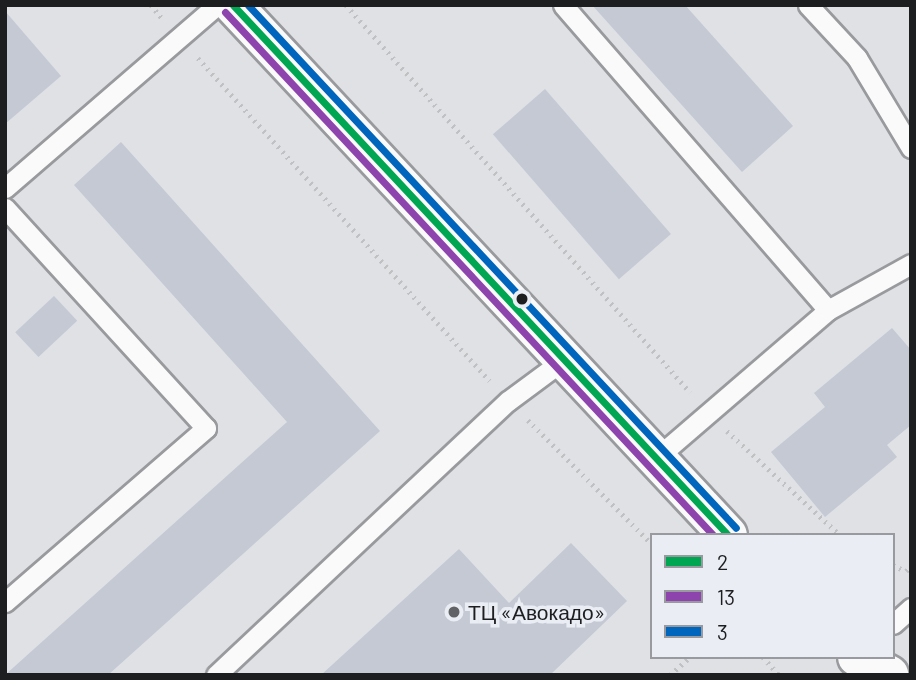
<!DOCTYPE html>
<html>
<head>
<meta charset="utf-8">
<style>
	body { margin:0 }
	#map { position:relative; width:916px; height:680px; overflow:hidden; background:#dfe1e5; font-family:Barlow,sans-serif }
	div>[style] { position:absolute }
	.building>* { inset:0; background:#c4c9d3; transform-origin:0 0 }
	.path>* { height:4.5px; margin-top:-2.25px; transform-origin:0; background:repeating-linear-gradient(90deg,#c0c1c2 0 2px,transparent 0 7px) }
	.roads { filter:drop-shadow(2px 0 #999a9d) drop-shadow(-2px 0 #999a9d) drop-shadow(0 2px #999a9d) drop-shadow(0 -2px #999a9d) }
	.lane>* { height:19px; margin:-9.5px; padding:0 9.5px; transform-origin:9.5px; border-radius:9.5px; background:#fafafb }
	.secondary>* { height:38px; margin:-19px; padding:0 19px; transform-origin:19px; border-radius:19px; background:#fafafb }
	.bus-1>* { height:7px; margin:-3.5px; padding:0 3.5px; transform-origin:3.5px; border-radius:3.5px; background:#00a651 }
	.bus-2>* { height:7px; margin:-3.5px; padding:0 3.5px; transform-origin:3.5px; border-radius:3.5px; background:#8e44ad }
	.bus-3>* { height:7px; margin:-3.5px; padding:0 3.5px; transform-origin:3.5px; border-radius:3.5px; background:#0065bd }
	.dots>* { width:19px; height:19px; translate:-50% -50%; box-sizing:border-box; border:4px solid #eaedf4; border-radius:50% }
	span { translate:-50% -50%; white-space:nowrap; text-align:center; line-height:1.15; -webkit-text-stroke:7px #eaedf4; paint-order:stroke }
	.poi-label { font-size:21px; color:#1d1e20 }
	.left { translate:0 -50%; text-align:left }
	.frame { position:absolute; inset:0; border:7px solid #1d1e20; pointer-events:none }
	.legend { position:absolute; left:650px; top:533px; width:245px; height:126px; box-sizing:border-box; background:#eaedf4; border:2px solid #989a9f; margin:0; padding:9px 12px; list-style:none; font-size:21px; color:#1d1e20 }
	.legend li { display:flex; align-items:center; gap:14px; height:35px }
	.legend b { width:35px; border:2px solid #989a9f }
</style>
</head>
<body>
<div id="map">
	<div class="building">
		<i style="clip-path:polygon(592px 5px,685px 5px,793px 126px,742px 172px)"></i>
		<i style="clip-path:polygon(5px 11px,61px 76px,5px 124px)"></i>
		<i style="left:545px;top:89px;width:192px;height:69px;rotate:49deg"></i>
		<i style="clip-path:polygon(121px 142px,380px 431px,108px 675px,5px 675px,287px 422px,74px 185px)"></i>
		<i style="left:54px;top:296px;width:34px;height:53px;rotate:47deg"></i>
		<i style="clip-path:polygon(892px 328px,911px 350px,911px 425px,887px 445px,897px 457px,825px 517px,771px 452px,825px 407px,814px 393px)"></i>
		<i style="clip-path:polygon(571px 543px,627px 601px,550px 675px,321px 675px,459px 549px,509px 603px)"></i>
	</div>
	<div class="path">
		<i style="left:151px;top:5px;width:17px;rotate:50deg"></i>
		<i style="left:346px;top:5px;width:518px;rotate:48.37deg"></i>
		<i style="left:198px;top:58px;width:435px;rotate:47.9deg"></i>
		<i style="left:528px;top:420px;width:175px;rotate:45deg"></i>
		<i style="left:727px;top:431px;width:154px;rotate:42.6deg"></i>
		<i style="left:893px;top:565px;width:14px;rotate:25deg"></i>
		<i style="left:906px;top:571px;width:7px;rotate:-45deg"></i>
		<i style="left:763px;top:657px;width:24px;rotate:48deg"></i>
		<i style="left:670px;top:675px;width:27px;rotate:-42deg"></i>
	</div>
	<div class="roads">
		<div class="lane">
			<i style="left:563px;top:5px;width:404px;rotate:49deg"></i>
			<i style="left:808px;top:5px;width:72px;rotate:47.2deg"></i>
			<i style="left:857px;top:58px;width:105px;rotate:59deg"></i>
			<i style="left:5px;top:188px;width:280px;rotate:-40.8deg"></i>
			<i style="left:5px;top:208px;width:298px;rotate:47.6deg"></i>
			<i style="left:206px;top:428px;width:266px;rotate:139.1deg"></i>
			<i style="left:655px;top:459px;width:228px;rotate:-40.7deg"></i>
			<i style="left:828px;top:310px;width:95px;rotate:-29deg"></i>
			<i style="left:893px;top:624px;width:24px;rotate:-42deg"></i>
			<i style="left:216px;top:675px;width:400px;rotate:-43.2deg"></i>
			<i style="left:508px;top:401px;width:67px;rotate:-36.5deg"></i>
		</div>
		<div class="secondary">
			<i style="left:233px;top:5px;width:725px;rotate:46.96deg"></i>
			<i style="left:857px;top:657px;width:37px;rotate:29deg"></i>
		</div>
	</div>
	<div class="bus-1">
		<i style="left:233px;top:5px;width:725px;rotate:46.96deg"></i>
	</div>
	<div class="bus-2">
		<i style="left:225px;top:12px;width:715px;rotate:46.98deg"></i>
	</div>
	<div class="bus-3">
		<i style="left:248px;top:5px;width:715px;rotate:46.98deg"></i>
	</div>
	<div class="dots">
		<i style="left:522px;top:299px;background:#1d1e20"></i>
		<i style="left:454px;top:612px;background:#616265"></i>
	</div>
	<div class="poi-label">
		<span class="left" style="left:468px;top:612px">ТЦ «Авокадо»</span>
	</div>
	<div class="frame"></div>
	<ul class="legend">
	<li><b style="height:9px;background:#00a651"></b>2</li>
	<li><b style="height:9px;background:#8e44ad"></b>13</li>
	<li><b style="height:9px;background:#0065bd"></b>3</li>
	</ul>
</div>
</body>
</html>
